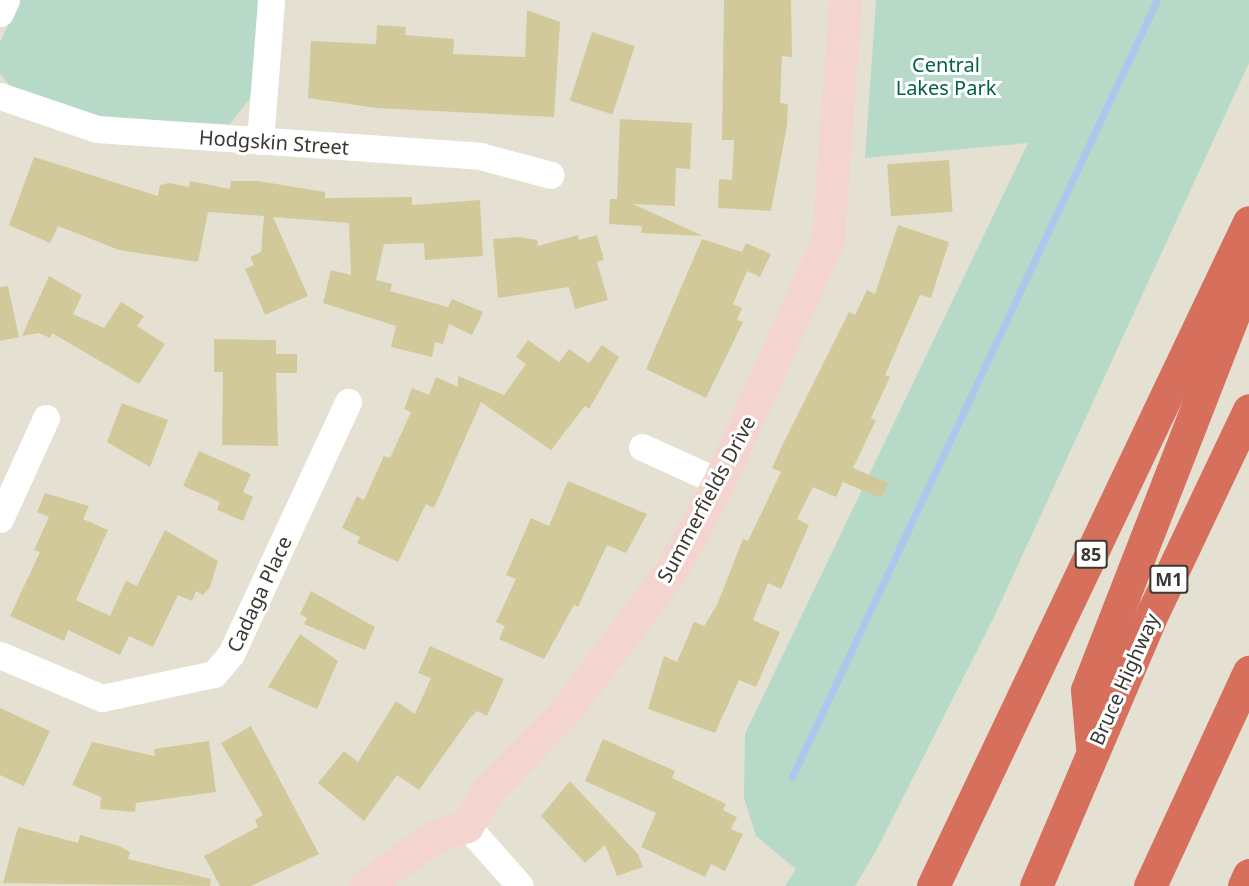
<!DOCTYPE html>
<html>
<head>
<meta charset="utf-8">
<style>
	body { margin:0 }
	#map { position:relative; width:1249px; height:886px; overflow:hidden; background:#e4e1d2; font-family:"Noto Sans",sans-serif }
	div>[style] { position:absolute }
	.green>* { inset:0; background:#b7d9c7 }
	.stream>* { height:7px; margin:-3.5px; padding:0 3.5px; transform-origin:3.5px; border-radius:3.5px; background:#acc7ed }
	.building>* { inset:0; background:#d2c99b; transform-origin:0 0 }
	.street>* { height:27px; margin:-13.5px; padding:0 13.5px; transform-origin:13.5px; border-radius:13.5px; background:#fff }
	.secondary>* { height:33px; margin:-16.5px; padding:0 16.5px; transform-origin:16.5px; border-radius:16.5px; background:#f3d4ce }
	.highway>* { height:33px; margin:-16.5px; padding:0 16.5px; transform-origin:16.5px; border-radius:16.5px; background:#d6705c }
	span { translate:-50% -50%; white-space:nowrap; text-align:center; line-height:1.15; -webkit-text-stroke:6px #fff; paint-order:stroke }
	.shield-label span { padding:2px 4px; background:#fff; border:2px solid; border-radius:4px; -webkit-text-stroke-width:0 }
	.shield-label { font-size:18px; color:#393832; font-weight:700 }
	.park-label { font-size:20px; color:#076143 }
	.street-label { font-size:20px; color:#393832 }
</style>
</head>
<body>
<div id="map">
	<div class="green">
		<i style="clip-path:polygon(20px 0,258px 0,252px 96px,230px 124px,80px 118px,13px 89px,0 74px,0 42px)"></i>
		<i style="clip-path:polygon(876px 0,1249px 0,1249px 63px,993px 619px,877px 849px,855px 886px,785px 886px,796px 869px,756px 836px,744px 798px,745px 734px,1028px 143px,865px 158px)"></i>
	</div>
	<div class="stream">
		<i style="left:792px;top:777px;width:858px;rotate:-64.84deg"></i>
	</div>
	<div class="building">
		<i style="clip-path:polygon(724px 0,791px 0,792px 57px,782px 56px,780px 103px,788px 104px,787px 125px,771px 211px,718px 208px,719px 179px,732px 180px,734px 140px,722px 140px)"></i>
		<i style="clip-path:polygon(527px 10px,560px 22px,554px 117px,376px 108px,308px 98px,311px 41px,376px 44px,377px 25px,406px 27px,405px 35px,454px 39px,453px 54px,525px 57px)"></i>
		<i style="left:592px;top:32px;width:45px;height:72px;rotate:18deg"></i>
		<i style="clip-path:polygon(620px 119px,692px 123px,690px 169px,676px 168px,675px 206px,633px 204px,703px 236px,641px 233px,642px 226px,609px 224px,610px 199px,617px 199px)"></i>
		<i style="clip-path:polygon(34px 157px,158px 196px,160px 185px,169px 183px,189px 187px,190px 181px,230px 189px,231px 181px,258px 181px,325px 192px,325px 198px,412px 197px,412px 205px,480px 200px,483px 256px,425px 260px,424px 243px,384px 244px,376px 280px,392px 284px,390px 291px,448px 307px,452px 299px,483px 312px,472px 335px,449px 324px,443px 344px,435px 342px,432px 357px,391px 347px,396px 326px,323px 303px,331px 270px,351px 275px,349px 223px,273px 217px,308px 296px,265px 315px,245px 269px,254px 265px,250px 257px,261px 252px,264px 216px,208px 212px,198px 262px,119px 250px,58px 226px,50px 243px,9px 225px)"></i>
		<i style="left:949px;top:160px;width:52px;height:62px;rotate:86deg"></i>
		<i style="clip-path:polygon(898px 225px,949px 242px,931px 298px,920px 295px,885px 375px,890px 377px,871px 418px,876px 420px,853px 468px,888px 483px,881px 498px,843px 482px,836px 497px,813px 487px,797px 519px,809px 525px,781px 589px,768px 583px,753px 620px,780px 632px,756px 687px,739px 680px,715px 733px,648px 709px,664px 656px,677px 662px,694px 622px,704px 626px,717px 605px,743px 539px,748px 541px,781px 472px,772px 468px,782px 446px,849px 312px,855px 315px,867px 290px,875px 294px)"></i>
		<i style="clip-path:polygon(578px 235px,579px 240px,597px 235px,604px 260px,597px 262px,608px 300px,575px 309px,569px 287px,498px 298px,493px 239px,519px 237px,537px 240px,538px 246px)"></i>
		<i style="clip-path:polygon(702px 239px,742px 252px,746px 243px,771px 254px,760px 277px,747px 271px,733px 304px,742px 308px,737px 320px,743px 322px,706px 398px,646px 369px)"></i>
		<i style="clip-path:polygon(49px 276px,82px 295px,73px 314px,104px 328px,121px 302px,144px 316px,137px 326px,165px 344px,139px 384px,52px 333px,50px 338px,39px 333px,22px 336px)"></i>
		<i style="clip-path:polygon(8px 286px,19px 337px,0 341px,0 287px)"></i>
		<i style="clip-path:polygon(214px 339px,276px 340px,276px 354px,297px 354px,297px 373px,276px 373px,278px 446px,222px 445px,223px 372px,214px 372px)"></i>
		<i style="clip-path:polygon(528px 340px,559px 362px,569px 349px,589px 363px,602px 345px,619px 357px,589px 409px,585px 406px,551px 450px,481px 402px,434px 508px,426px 504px,398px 562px,357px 543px,360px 537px,342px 528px,357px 496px,364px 500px,384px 456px,390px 458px,411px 412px,404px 409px,412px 388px,429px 395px,436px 377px,458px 387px,458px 376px,504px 395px,526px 364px,516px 357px)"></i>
		<i style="clip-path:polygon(122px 403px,168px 420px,150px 467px,107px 442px)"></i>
		<i style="clip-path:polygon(199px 451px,251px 474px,243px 492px,253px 497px,243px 521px,217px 510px,220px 502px,183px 486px)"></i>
		<i style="clip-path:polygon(568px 481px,647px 514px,626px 553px,607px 545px,578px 607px,574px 605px,544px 659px,499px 639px,505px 626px,496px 622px,516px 579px,506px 575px,531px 518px,549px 526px)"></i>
		<i style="clip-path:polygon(45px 493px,89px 506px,83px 519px,108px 530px,76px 600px,110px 616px,126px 581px,137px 586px,165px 530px,218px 561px,210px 587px,203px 595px,196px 591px,192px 601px,178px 595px,153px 647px,129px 636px,120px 655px,68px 630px,64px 641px,10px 616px,40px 552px,34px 550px,49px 517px,37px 512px)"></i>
		<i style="clip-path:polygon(311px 591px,375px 627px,365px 650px,304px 624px,307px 618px,300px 614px)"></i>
		<i style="clip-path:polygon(300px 634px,338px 661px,317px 709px,268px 687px)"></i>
		<i style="clip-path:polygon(430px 646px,504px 679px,487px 716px,477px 711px,470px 718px,419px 790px,397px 775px,364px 821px,318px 783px,344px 751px,358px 762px,396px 701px,415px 714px,431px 678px,418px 673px)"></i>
		<i style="clip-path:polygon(0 708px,50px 731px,24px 786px,0 775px)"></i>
		<i style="clip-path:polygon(251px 726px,319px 854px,251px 886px,220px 886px,204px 856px,258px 827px,255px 820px,263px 815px,221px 743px)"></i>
		<i style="clip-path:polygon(603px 739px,675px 771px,672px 778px,726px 804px,723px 810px,737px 817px,731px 829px,743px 834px,725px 871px,711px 864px,705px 877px,641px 847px,656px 813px,585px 781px)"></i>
		<i style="clip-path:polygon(209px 741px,216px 792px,136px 803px,135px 812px,100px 809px,101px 797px,72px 785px,92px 742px,155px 756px,154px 749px)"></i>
		<i style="clip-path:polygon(570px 781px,638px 854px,643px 867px,617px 876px,605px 845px,585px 863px,541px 816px)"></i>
		<i style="clip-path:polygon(18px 827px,78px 843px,80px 835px,119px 846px,130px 852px,128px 859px,211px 879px,210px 886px,3px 883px)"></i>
	</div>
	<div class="street">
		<i style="left:0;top:13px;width:14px;rotate:-65deg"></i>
		<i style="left:0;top:96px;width:102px;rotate:18.8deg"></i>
		<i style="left:97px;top:129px;width:384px;rotate:4deg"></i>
		<i style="left:480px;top:156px;width:73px;rotate:15deg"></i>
		<i style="left:260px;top:141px;width:141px;rotate:-85.5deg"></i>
		<i style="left:642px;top:447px;width:85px;rotate:24.4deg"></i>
		<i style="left:0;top:519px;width:111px;rotate:-65.5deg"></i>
		<i style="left:0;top:655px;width:111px;rotate:22.9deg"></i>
		<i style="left:102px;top:698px;width:115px;rotate:-12.1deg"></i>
		<i style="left:214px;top:674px;width:26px;rotate:-50deg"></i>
		<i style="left:231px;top:654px;width:278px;rotate:-65.1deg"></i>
		<i style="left:467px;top:826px;width:80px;rotate:48.5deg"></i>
	</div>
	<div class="secondary">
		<i style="left:365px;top:886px;width:82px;rotate:-35.6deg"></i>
		<i style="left:432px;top:838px;width:37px;rotate:-19deg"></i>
		<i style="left:467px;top:826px;width:40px;rotate:-60.3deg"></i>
		<i style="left:487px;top:791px;width:112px;rotate:-45.7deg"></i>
		<i style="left:565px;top:711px;width:179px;rotate:-52.9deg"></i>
		<i style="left:673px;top:568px;width:98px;rotate:-61.9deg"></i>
		<i style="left:719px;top:482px;width:266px;rotate:-65.8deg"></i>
		<i style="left:828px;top:239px;width:240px;rotate:-85.9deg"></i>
	</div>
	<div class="highway">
		<i style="left:1092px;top:747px;width:57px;rotate:-95deg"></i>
		<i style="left:1087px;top:690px;width:445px;rotate:-68.7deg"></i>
		<i style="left:933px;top:886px;width:735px;rotate:-64.55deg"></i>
		<i style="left:1036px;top:886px;width:300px;rotate:-66.9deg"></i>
		<i style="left:1154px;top:610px;width:221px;rotate:-64.6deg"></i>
		<i style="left:1150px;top:886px;width:236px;rotate:-65.2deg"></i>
		<i style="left:1244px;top:886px;width:12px;rotate:-66deg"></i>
	</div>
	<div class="shield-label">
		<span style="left:1091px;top:554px">85</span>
		<span style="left:1169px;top:579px">M1</span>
	</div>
	<div class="park-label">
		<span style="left:946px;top:76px">Central<br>Lakes Park</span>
	</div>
	<div class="street-label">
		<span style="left:274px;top:142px;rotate:4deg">Hodgskin Street</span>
		<span style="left:706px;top:499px;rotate:-62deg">Summerfields Drive</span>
		<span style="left:259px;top:594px;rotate:-65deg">Cadaga Place</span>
		<span style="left:1124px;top:679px;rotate:-66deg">Bruce Highway</span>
	</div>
</div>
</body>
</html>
